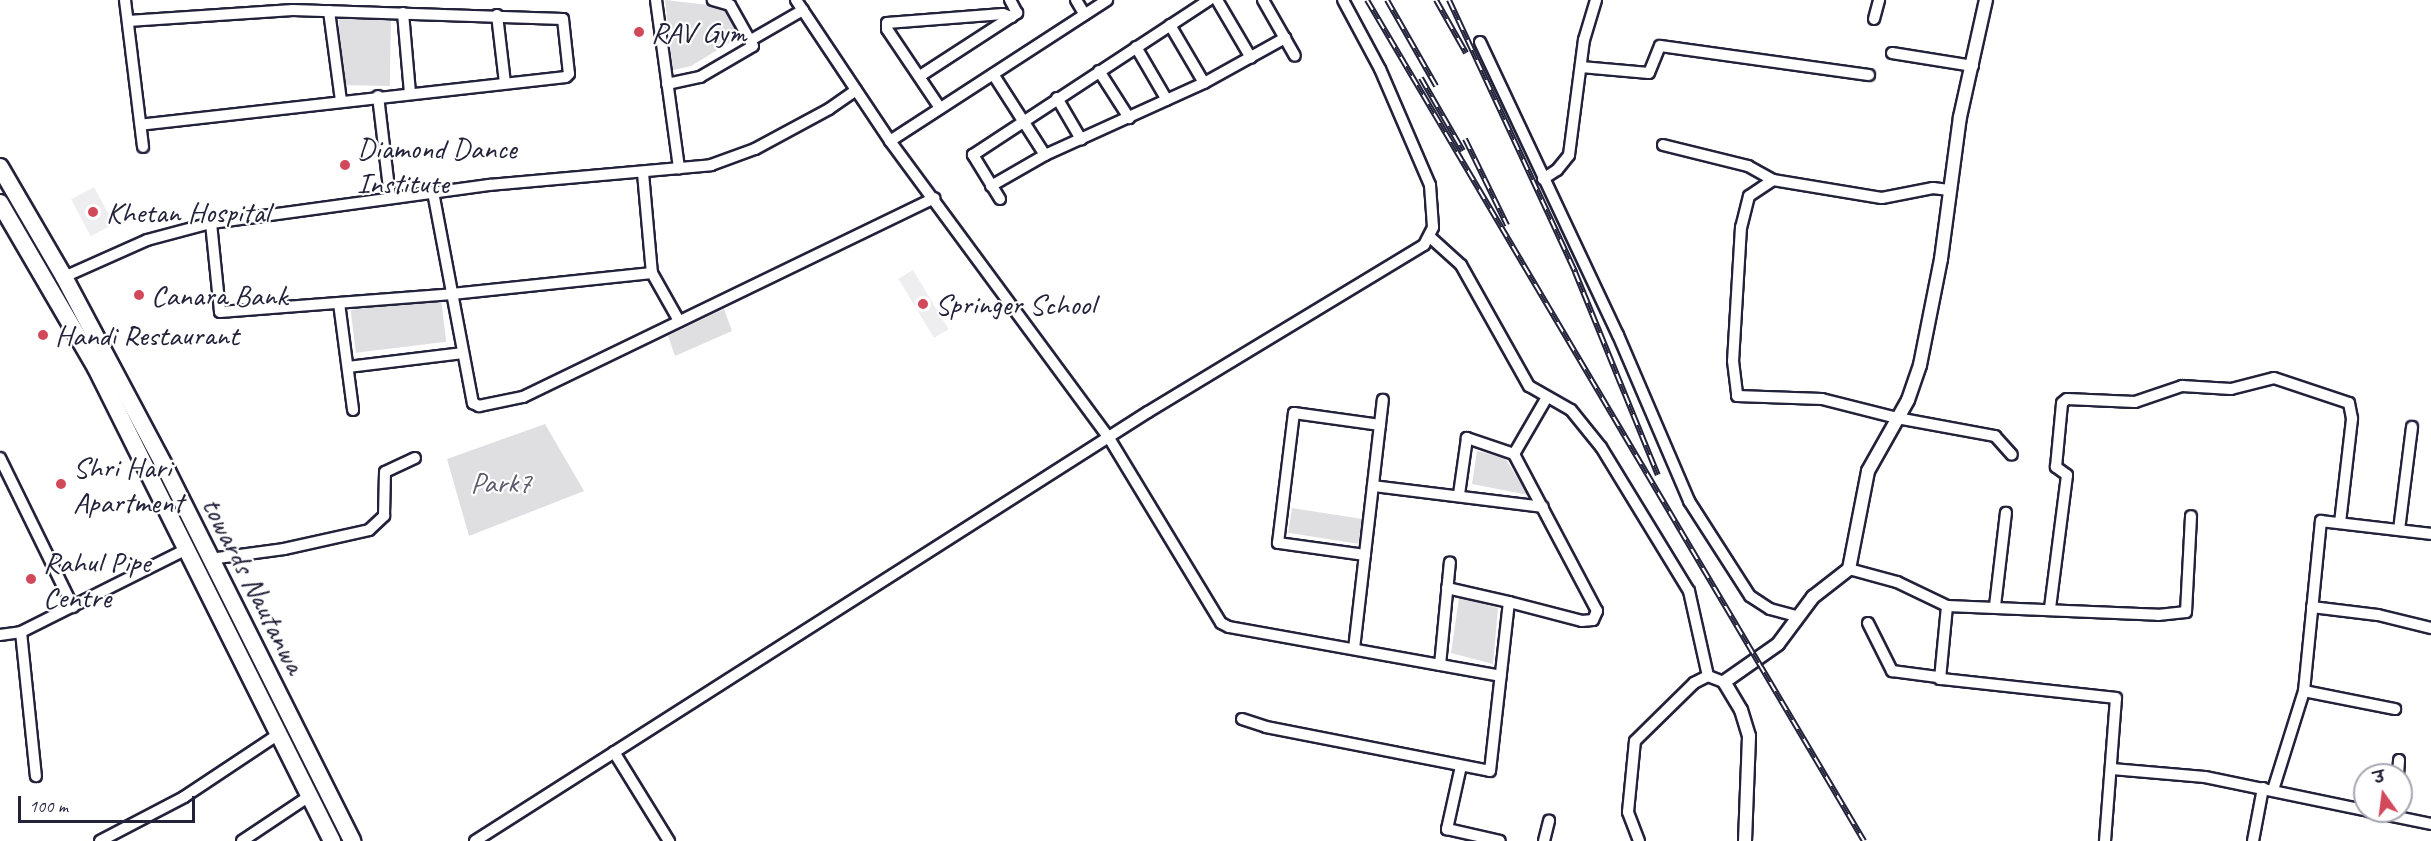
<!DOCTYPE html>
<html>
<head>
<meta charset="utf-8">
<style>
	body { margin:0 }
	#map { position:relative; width:2431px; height:841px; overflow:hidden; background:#fff; font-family:Caveat,"Playpen Sans Deva",sans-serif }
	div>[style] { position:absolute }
	.built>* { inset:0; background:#eeeef1; transform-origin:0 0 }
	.green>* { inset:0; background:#dfdfe2; transform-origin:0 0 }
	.roads { filter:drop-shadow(2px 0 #22223b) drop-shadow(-2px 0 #22223b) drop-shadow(0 2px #22223b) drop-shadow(0 -2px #22223b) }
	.minor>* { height:10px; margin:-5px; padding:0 5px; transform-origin:5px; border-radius:5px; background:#fff }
	.tertiary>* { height:12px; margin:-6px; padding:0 6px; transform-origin:6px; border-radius:6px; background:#fff }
	.primary>* { height:16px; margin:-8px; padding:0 8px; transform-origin:8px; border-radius:8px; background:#fff }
	.rail>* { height:6px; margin-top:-3px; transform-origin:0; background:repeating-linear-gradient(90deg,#fff 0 11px,#22223b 0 22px); box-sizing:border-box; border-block:2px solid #22223b }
	.dots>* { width:16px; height:16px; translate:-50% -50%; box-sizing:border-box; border:3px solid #fff; border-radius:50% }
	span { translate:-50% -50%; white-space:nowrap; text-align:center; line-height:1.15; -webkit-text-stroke:4.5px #fff; paint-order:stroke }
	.poi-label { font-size:30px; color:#22223b }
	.left { translate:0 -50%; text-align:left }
	.park-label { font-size:30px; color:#5b5b6d }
	.street-label { font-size:30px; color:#22223b }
	.north { position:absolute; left:2353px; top:763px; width:60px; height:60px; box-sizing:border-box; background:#fff; border:2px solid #a7a7b1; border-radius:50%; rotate:346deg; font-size:16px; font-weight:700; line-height:24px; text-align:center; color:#22223b }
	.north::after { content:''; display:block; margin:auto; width:21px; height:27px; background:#d1495b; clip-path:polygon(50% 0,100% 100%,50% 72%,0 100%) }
	.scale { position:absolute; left:18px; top:796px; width:177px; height:27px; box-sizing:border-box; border:3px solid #22223b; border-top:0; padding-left:8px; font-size:18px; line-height:21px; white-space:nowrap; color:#22223b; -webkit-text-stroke:4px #fff; paint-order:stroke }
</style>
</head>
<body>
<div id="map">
	<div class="built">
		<i style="left:94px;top:187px;width:42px;height:26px;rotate:62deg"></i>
		<i style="left:913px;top:270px;width:69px;height:17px;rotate:59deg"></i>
	</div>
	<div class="green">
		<i style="clip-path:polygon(665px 0,726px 7px,742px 35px,691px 66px,673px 70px)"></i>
		<i style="left:339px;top:16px;width:52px;height:69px;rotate:1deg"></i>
		<i style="left:441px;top:299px;width:43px;height:91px;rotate:83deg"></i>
		<i style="clip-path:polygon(724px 309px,732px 331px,675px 356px,668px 336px)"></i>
		<i style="clip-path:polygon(545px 424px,584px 491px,469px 536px,447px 459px)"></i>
		<i style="clip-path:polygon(1477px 451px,1505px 458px,1528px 495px,1472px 484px)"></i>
		<i style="left:1292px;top:508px;width:71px;height:25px;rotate:9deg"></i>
		<i style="clip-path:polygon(1459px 598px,1498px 608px,1493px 664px,1451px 653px)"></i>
	</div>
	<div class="roads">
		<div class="minor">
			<i style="left:125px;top:0;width:148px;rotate:83deg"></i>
			<i style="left:656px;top:0;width:170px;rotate:82.2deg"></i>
			<i style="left:796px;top:0;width:169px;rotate:56.3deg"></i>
			<i style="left:890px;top:141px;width:369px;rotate:53.6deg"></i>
			<i style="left:1109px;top:438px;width:216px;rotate:58.8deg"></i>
			<i style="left:1221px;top:623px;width:9px;rotate:27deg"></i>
			<i style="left:1229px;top:627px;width:276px;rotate:10.2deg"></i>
			<i style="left:1076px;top:0;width:17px;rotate:59deg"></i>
			<i style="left:1217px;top:0;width:67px;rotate:59.6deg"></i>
			<i style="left:1263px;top:0;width:64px;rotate:60.3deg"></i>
			<i style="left:329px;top:11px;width:91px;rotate:82.4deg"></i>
			<i style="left:403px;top:13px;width:80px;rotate:85deg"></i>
			<i style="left:497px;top:15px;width:68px;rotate:83.3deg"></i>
			<i style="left:1874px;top:19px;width:20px;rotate:-75deg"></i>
			<i style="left:128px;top:21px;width:165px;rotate:-3.8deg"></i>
			<i style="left:293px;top:10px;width:270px;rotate:1.9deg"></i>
			<i style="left:563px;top:19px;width:55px;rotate:83.8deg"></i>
			<i style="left:569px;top:74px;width:4px;rotate:135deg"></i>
			<i style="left:566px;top:77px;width:428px;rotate:173.6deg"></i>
			<i style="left:1170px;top:25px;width:67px;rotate:59.6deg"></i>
			<i style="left:751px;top:40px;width:60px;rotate:-30deg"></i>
			<i style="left:1480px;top:42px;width:324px;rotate:64.8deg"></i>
			<i style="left:1618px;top:335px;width:181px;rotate:66.8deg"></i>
			<i style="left:1689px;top:501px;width:113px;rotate:57.3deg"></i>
			<i style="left:1750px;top:596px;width:24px;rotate:33deg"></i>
			<i style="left:1770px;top:609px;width:28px;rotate:15deg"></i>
			<i style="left:1136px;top:47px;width:61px;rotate:59.7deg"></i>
			<i style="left:1892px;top:53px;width:82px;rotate:9.1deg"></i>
			<i style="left:1581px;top:67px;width:68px;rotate:5deg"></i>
			<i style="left:1649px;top:73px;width:29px;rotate:-68deg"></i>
			<i style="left:1660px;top:46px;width:211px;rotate:7.9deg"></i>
			<i style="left:1099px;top:71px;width:56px;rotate:57.4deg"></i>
			<i style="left:920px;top:76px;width:116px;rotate:-33deg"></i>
			<i style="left:1017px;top:13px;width:15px;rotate:-118deg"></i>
			<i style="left:667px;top:84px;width:34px;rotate:-12deg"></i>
			<i style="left:700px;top:77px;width:61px;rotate:-30.3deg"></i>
			<i style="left:753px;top:46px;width:47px;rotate:-119.3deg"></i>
			<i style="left:730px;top:5px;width:18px;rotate:-164deg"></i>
			<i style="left:378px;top:96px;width:102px;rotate:83.2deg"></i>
			<i style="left:1057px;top:98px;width:48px;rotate:59.7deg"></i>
			<i style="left:940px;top:108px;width:95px;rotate:-123.9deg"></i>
			<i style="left:887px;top:29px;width:6px;rotate:-90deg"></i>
			<i style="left:887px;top:23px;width:116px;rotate:-4.4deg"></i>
			<i style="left:1003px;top:14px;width:9px;rotate:21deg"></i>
			<i style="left:890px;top:141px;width:259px;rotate:-33deg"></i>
			<i style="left:1663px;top:145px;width:88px;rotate:13.9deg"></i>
			<i style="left:1748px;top:166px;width:29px;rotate:29deg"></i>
			<i style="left:1773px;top:180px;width:110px;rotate:9.4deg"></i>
			<i style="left:1882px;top:198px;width:52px;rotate:-11.1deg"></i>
			<i style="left:1933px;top:188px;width:16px;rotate:7deg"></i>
			<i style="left:1045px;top:155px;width:175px;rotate:-24.4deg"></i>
			<i style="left:1204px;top:83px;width:93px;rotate:-29.1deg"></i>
			<i style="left:643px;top:173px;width:100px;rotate:84.9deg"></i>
			<i style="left:652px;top:273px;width:55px;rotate:60.6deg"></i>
			<i style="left:1543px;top:179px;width:17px;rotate:-33deg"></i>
			<i style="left:1557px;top:170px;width:19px;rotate:-51deg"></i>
			<i style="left:1569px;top:155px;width:116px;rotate:-82.6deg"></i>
			<i style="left:1584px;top:40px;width:42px;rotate:-73.3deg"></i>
			<i style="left:1773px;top:180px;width:29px;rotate:146deg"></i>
			<i style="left:1749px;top:196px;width:32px;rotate:104deg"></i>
			<i style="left:1741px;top:227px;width:134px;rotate:93.4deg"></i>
			<i style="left:1733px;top:361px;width:35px;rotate:83deg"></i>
			<i style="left:1737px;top:396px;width:85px;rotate:2deg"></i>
			<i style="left:1822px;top:399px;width:77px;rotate:14.2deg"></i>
			<i style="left:1897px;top:418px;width:100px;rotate:10.4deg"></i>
			<i style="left:1995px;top:436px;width:25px;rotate:48deg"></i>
			<i style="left:991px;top:186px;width:62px;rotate:-29.9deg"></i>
			<i style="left:1045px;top:155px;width:96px;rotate:-122.7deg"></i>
			<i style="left:433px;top:192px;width:215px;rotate:79.3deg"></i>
			<i style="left:473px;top:403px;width:7px;rotate:27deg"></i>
			<i style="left:479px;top:406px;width:45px;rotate:-11.6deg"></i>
			<i style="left:523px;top:397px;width:457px;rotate:-25.8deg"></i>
			<i style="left:1000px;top:199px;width:52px;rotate:-121.5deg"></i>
			<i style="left:973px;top:155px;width:282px;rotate:-33.3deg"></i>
			<i style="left:211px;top:223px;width:89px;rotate:84.2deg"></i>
			<i style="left:220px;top:312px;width:233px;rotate:-4.4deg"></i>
			<i style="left:452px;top:294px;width:201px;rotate:-6deg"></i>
			<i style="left:1430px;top:237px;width:42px;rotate:42.1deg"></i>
			<i style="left:1461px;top:265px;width:139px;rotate:60.7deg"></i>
			<i style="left:1529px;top:386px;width:48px;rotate:29.7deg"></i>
			<i style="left:1571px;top:410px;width:48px;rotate:51deg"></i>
			<i style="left:1601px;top:447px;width:169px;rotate:58.6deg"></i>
			<i style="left:1689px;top:591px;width:87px;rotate:77.4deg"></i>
			<i style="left:64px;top:277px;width:91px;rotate:-24deg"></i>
			<i style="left:147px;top:240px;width:66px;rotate:-14.9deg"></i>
			<i style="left:211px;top:223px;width:281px;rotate:-7.8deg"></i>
			<i style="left:489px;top:185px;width:223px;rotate:-5.1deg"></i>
			<i style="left:711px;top:165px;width:47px;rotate:-20deg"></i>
			<i style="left:755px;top:149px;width:84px;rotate:-28.4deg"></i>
			<i style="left:829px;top:109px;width:33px;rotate:-35deg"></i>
			<i style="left:339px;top:303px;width:108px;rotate:82.5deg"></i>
			<i style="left:348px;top:367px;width:116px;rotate:-6.9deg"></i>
			<i style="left:1514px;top:454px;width:66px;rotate:-59.9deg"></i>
			<i style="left:0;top:458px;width:166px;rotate:63.9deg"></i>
			<i style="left:1373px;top:486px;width:171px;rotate:7deg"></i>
			<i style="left:2399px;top:530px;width:104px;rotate:-82.8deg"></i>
			<i style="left:1365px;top:555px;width:88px;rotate:-172.1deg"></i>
			<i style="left:1278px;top:543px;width:131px;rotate:-83deg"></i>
			<i style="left:1294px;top:413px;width:87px;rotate:7.9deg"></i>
			<i style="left:210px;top:559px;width:75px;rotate:-7.7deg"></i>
			<i style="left:284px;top:549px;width:87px;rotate:-12.6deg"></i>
			<i style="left:369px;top:530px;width:21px;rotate:-43deg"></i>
			<i style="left:384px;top:516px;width:44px;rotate:-88.7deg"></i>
			<i style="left:385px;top:472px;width:33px;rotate:-25deg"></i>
			<i style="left:1849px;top:569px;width:50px;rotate:15.2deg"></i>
			<i style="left:1897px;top:582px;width:55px;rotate:25.6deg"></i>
			<i style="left:1447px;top:588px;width:64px;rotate:12.7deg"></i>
			<i style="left:1995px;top:606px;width:94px;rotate:-83.3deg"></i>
			<i style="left:2312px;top:607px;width:66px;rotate:6.9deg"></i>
			<i style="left:2378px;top:615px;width:55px;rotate:13.8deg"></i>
			<i style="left:2050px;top:608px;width:134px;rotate:-82.7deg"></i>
			<i style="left:2067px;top:475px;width:14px;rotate:-144deg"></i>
			<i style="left:2056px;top:467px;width:64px;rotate:-84.6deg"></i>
			<i style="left:2062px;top:403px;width:6px;rotate:-39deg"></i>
			<i style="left:2067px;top:399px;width:68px;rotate:2.5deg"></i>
			<i style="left:2135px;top:402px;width:50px;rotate:-18.8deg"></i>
			<i style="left:2182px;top:386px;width:49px;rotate:3.5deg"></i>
			<i style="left:2231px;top:389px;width:44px;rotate:-14.3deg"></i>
			<i style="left:2274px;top:378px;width:79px;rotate:18.4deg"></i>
			<i style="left:2349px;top:403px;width:16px;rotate:79deg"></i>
			<i style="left:2352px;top:419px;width:104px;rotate:96.6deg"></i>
			<i style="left:1868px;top:623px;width:54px;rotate:63.4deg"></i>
			<i style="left:1892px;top:671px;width:46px;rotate:7.4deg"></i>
			<i style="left:21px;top:632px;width:145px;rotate:84.1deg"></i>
			<i style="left:0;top:635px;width:21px;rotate:-8deg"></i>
			<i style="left:21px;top:632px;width:186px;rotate:-26.6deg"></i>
			<i style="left:1354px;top:649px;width:251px;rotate:-83.4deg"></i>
			<i style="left:1440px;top:665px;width:103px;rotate:-84.5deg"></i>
			<i style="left:2304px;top:691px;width:93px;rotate:11.2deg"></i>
			<i style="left:1242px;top:719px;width:25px;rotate:18deg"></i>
			<i style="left:1266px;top:727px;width:228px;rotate:11.1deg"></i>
			<i style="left:1490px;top:771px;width:170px;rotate:-83.6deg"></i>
			<i style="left:1509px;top:602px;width:75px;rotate:14.6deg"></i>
			<i style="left:1582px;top:621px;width:11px;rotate:-5deg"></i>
			<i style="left:1593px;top:620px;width:10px;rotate:-66deg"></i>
			<i style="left:1597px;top:611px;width:178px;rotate:-117.9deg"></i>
			<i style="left:1514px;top:454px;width:50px;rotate:-161.2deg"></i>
			<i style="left:1467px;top:438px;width:57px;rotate:98.1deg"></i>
			<i style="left:614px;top:752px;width:105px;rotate:58.3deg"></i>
			<i style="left:1461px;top:766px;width:65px;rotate:102.5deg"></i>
			<i style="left:1447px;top:829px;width:54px;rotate:12.8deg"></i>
			<i style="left:2112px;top:769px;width:93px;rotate:4.9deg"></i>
			<i style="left:2205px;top:777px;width:163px;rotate:11.7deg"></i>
			<i style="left:2398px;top:775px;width:15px;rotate:-86deg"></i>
			<i style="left:2273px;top:790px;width:104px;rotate:-72.6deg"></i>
			<i style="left:2304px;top:691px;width:171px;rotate:-84.3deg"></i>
			<i style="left:2321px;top:521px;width:111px;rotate:6.7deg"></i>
			<i style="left:2368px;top:811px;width:64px;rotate:11.7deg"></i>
			<i style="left:100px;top:841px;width:95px;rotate:-27.6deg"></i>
			<i style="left:184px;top:797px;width:114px;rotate:-33.6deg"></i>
			<i style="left:242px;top:841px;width:79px;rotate:-33.7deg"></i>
			<i style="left:475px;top:841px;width:798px;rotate:-32.52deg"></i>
			<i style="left:1148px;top:412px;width:323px;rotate:-31.2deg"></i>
			<i style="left:1424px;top:245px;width:20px;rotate:-63deg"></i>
			<i style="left:1433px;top:227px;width:42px;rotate:-94.1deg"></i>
			<i style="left:1430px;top:185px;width:126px;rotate:-113.3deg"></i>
			<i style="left:1380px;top:69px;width:78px;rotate:-118.2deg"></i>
			<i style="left:1544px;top:841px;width:21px;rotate:-76deg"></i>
			<i style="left:1639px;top:841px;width:31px;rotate:-111deg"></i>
			<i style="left:1628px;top:812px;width:71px;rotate:-84.4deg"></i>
			<i style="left:1635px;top:741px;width:83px;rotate:-44.5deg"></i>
			<i style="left:1694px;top:683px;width:16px;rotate:-27deg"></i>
			<i style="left:1708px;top:676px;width:17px;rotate:21deg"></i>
			<i style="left:2105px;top:841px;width:143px;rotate:-85.6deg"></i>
			<i style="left:2116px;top:698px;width:177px;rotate:-173.8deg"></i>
			<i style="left:1940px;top:679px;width:73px;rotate:-84.5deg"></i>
			<i style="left:1947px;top:606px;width:211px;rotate:2.4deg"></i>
			<i style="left:2158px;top:615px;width:28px;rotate:-6deg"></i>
			<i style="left:2186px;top:612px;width:96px;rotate:-87deg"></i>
			<i style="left:2253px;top:841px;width:54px;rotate:-79.3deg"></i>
		</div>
		<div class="tertiary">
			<i style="left:1745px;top:841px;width:105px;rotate:-87.8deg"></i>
			<i style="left:1749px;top:736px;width:27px;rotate:-107deg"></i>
			<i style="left:1741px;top:710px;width:33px;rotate:-121deg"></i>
			<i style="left:1724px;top:682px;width:66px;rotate:-35.1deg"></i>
			<i style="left:1778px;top:644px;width:59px;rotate:-53.3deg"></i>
			<i style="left:1813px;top:597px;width:46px;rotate:-37.9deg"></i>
			<i style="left:1849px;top:569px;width:100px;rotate:-79deg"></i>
			<i style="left:1868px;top:471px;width:81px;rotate:-60.6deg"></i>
			<i style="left:1908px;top:400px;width:37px;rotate:-71deg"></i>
			<i style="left:1920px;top:365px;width:108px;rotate:-78.8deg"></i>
			<i style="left:1941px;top:259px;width:143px;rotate:-82.4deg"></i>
			<i style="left:1960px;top:117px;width:120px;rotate:-77.5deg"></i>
		</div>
		<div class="primary">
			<i style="left:0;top:167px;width:127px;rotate:59.8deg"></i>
			<i style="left:64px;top:277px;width:220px;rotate:62deg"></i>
			<i style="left:167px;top:471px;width:414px;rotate:63.4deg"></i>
			<i style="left:0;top:203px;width:191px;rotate:59.8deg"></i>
			<i style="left:96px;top:368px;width:529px;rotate:63.48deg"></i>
		</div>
	</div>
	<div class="rail">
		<i style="left:1367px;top:0;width:977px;rotate:59.42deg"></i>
		<i style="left:1387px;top:0;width:99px;rotate:60.3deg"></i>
		<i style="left:1436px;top:0;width:61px;rotate:60.5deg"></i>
		<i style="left:1449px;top:0;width:300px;rotate:65.1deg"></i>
		<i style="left:1575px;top:272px;width:219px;rotate:67.8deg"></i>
		<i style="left:1421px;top:78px;width:84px;rotate:60.1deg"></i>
		<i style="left:1465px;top:139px;width:96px;rotate:64deg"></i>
	</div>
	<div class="dots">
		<i style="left:639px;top:32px;background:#d1495b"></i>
		<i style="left:345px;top:165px;background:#d1495b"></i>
		<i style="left:93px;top:212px;background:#d1495b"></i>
		<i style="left:139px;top:295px;background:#d1495b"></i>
		<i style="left:923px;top:304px;background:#d1495b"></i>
		<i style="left:43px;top:335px;background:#d1495b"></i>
		<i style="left:61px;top:484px;background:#d1495b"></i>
		<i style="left:31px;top:579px;background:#d1495b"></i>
	</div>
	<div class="poi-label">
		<span class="left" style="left:651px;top:32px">RAV Gym</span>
		<span class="left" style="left:357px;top:165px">Diamond Dance<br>Institute</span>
		<span class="left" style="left:106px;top:212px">Khetan Hospital</span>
		<span class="left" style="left:151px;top:295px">Canara Bank</span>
		<span class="left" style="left:935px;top:304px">Springer School</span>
		<span class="left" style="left:55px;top:335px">Handi Restaurant</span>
		<span class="left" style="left:73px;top:484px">Shri Hari<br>Apartment</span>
		<span class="left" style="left:43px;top:579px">Rahul Pipe<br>Centre</span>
	</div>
	<div class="park-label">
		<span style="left:501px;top:482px">Park7</span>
	</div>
	<div class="street-label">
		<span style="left:254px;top:585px;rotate:63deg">towards Nautanwa</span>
	</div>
	<div class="north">उ</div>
	<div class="scale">100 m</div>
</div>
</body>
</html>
